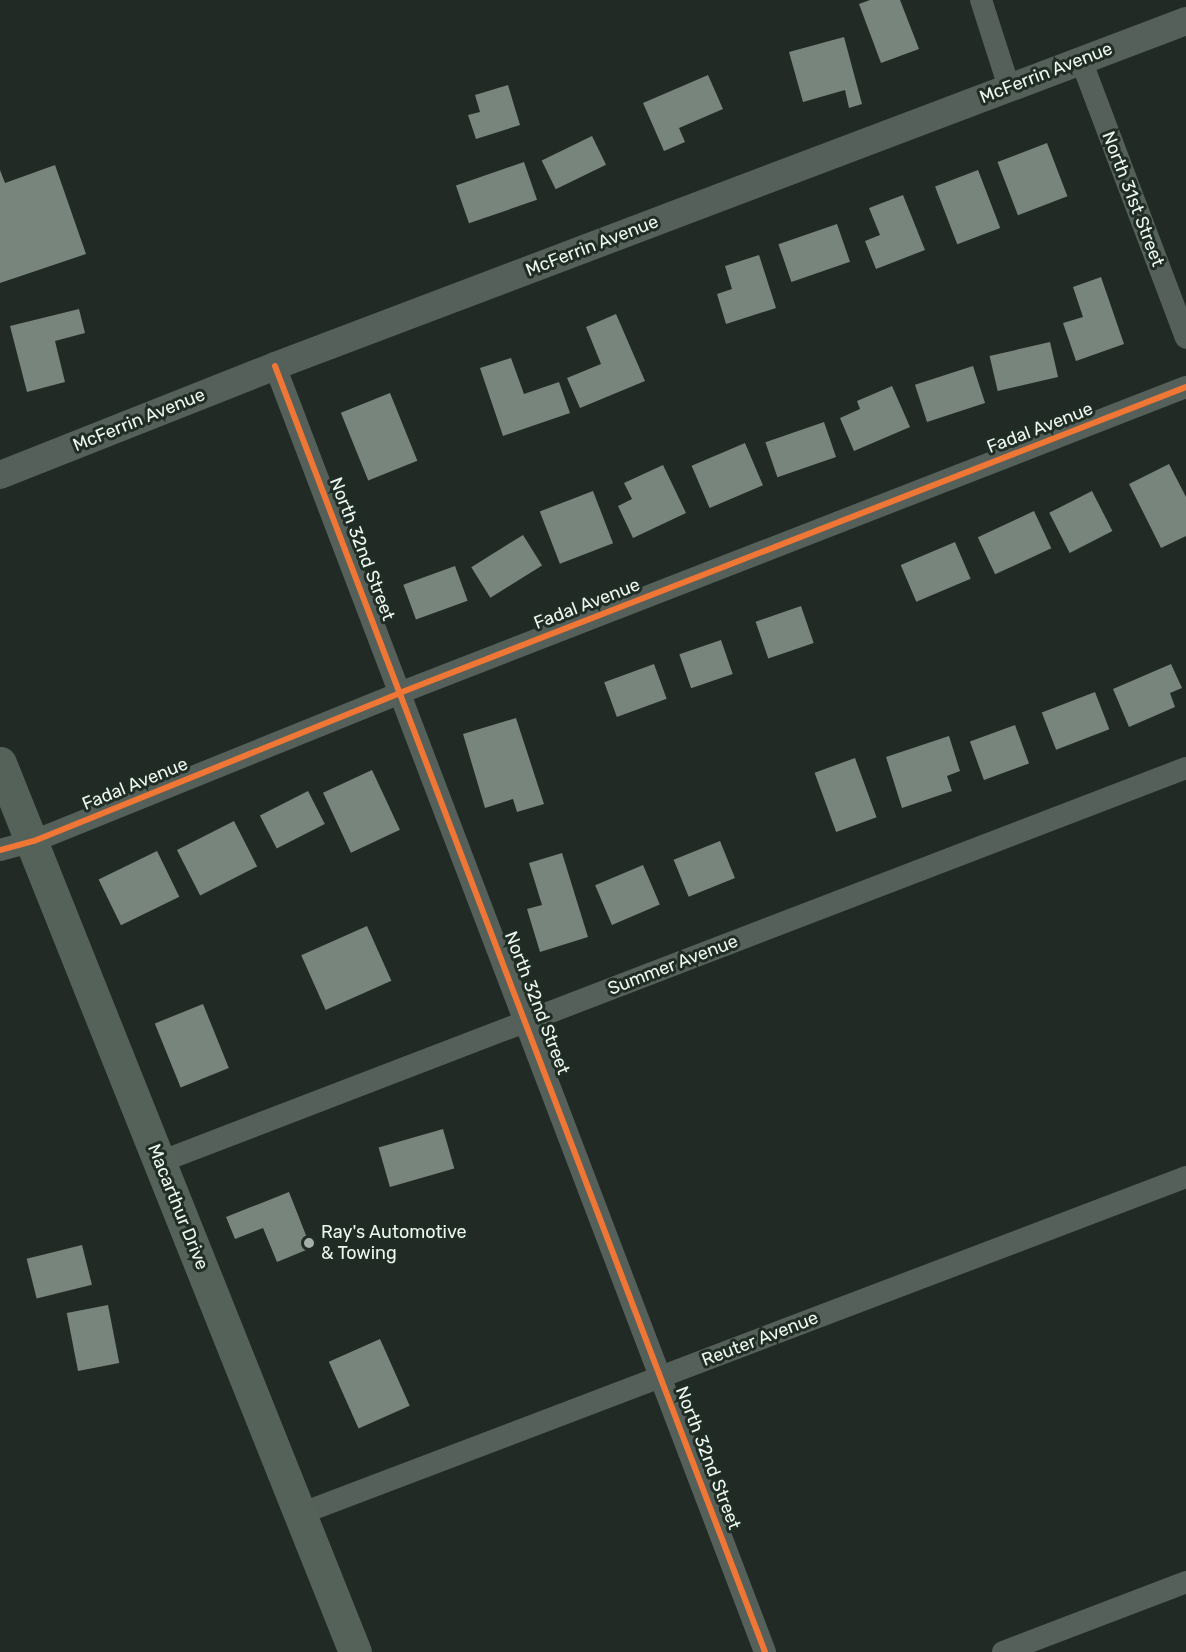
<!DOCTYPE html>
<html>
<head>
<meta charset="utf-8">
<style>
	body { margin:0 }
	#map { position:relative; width:1186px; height:1652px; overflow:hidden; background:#222a25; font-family:Rubik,sans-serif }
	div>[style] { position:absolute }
	.building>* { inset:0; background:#78857c; transform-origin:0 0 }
	.minor>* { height:22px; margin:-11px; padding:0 11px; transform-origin:11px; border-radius:11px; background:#546059 }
	.tertiary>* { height:28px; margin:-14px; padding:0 14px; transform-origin:14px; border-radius:14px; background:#546059 }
	.secondary>* { height:33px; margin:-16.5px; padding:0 16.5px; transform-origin:16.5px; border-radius:16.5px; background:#55625a }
	.cycleway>* { height:6px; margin:-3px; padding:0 3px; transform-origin:3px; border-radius:3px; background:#f07635 }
	.dots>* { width:16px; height:16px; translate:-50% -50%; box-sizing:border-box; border:3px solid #1f2d24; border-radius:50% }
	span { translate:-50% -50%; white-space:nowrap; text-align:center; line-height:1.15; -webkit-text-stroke:6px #1f2d24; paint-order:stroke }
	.street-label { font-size:18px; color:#edf6f0 }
	.poi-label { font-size:18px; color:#edf6f0 }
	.left { translate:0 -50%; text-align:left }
</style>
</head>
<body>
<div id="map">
	<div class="building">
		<i style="clip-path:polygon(870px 0,900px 0,919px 49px,881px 63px,859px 4px)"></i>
		<i style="clip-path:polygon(844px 37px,862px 104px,849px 108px,845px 90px,803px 102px,789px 52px)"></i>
		<i style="clip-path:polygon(708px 75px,723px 109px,679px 128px,685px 142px,664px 151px,643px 103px)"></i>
		<i style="clip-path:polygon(508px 85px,520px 125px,476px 139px,468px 115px,480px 112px,475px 95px)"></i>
		<i style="left:592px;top:136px;width:32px;height:56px;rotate:64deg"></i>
		<i style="left:1047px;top:143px;width:57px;height:53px;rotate:69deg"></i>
		<i style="left:524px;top:162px;width:40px;height:72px;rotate:71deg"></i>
		<i style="clip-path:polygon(55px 165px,86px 254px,0 283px,0 170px,5px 183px)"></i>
		<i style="left:978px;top:170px;width:62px;height:46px;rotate:69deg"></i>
		<i style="clip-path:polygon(903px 195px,925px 250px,876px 269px,865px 241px,880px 235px,869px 208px)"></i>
		<i style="left:837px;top:224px;width:40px;height:62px;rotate:71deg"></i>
		<i style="clip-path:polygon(759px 255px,776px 308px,726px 324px,717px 294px,732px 289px,725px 266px)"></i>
		<i style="clip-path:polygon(1101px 277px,1124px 344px,1076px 361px,1063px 323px,1083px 317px,1073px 287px)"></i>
		<i style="clip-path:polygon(79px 309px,85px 333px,55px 341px,65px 382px,27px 392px,10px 326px)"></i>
		<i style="clip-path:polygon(616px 314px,645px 381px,580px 408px,567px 378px,601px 364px,586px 327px)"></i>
		<i style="left:1050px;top:342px;width:36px;height:62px;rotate:77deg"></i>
		<i style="clip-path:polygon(511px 358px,524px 394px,559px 382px,570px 413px,503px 436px,480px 368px)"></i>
		<i style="left:973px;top:366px;width:39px;height:61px;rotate:72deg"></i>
		<i style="clip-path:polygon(892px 386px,910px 427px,854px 451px,840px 418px,860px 409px,857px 401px)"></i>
		<i style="left:390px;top:393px;width:73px;height:53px;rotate:68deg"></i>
		<i style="left:824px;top:422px;width:37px;height:62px;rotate:71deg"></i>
		<i style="left:745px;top:443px;width:46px;height:58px;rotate:67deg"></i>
		<i style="clip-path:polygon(1169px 464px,1186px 497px,1186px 536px,1161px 548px,1129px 484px)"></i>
		<i style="clip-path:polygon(663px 465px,686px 513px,633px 538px,618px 506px,632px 499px,624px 483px)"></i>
		<i style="left:593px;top:491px;width:56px;height:57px;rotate:69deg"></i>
		<i style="left:1092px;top:491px;width:45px;height:48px;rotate:63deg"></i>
		<i style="left:1034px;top:511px;width:41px;height:62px;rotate:65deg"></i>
		<i style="left:523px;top:535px;width:36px;height:61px;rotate:58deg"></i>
		<i style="left:955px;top:542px;width:40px;height:59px;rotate:67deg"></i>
		<i style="left:455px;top:566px;width:37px;height:55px;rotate:70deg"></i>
		<i style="left:801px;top:606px;width:39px;height:48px;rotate:71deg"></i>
		<i style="left:721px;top:640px;width:36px;height:44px;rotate:71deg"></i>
		<i style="left:654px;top:664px;width:37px;height:53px;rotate:70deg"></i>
		<i style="clip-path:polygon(1171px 664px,1182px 688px,1170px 693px,1175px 707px,1129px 727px,1113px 689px)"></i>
		<i style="left:1095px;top:692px;width:40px;height:57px;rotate:69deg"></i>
		<i style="clip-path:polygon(516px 718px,544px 804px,517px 812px,513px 799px,485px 808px,463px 734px)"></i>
		<i style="left:1015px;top:725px;width:41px;height:48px;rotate:70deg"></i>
		<i style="clip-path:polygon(949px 736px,960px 771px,947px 776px,952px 791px,902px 808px,886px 757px)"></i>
		<i style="left:855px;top:758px;width:63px;height:43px;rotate:70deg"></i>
		<i style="left:372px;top:770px;width:66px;height:54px;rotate:65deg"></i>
		<i style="left:308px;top:791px;width:37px;height:54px;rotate:63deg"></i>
		<i style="left:234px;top:821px;width:51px;height:64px;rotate:63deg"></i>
		<i style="left:720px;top:841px;width:40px;height:50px;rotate:68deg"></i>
		<i style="left:157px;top:851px;width:51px;height:65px;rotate:64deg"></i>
		<i style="clip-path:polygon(562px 853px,588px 937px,540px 952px,527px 909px,542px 905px,529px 863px)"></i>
		<i style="left:643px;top:865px;width:43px;height:52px;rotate:67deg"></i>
		<i style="left:367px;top:926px;width:60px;height:72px;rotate:66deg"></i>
		<i style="left:203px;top:1004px;width:69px;height:52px;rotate:68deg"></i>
		<i style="left:443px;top:1129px;width:41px;height:67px;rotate:74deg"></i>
		<i style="clip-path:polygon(289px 1192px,311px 1248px,277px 1262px,263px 1228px,235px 1239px,226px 1217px)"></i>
		<i style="left:82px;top:1245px;width:41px;height:57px;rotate:76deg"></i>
		<i style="left:108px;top:1305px;width:59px;height:42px;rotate:79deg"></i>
		<i style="left:380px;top:1339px;width:73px;height:56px;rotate:66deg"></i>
	</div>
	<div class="minor">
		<i style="left:981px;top:0;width:91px;rotate:72.2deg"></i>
		<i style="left:1081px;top:60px;width:297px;rotate:69.3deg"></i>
		<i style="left:275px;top:366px;width:1376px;rotate:69.14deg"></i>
		<i style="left:0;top:850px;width:35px;rotate:-15deg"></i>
		<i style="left:34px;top:841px;width:397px;rotate:-22deg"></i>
		<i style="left:402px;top:692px;width:841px;rotate:-21.26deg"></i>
		<i style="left:160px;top:1162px;width:1099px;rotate:-21.01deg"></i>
		<i style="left:300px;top:1514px;width:948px;rotate:-20.82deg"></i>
		<i style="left:1003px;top:1652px;width:196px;rotate:-20.9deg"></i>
	</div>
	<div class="tertiary">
		<i style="left:0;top:475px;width:296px;rotate:-21.6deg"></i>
		<i style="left:275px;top:366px;width:974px;rotate:-20.74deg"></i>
	</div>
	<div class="secondary">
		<i style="left:0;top:763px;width:957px;rotate:68.23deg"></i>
	</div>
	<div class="cycleway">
		<i style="left:275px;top:366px;width:1376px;rotate:69.14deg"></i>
		<i style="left:0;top:850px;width:35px;rotate:-15deg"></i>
		<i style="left:34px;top:841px;width:397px;rotate:-22deg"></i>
		<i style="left:402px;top:692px;width:841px;rotate:-21.26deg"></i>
	</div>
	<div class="dots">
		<i style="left:309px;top:1243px;background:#a6afa9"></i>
	</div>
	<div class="street-label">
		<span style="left:1046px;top:73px;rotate:-21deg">McFerrin Avenue</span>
		<span style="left:1133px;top:199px;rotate:69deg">North 31st Street</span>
		<span style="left:592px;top:246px;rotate:-21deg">McFerrin Avenue</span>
		<span style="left:139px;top:420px;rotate:-22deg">McFerrin Avenue</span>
		<span style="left:1040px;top:428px;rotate:-21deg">Fadal Avenue</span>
		<span style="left:362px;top:549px;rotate:69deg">North 32nd Street</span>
		<span style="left:587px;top:604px;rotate:-21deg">Fadal Avenue</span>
		<span style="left:135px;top:784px;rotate:-22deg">Fadal Avenue</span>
		<span style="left:673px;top:965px;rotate:-21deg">Summer Avenue</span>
		<span style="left:537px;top:1003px;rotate:69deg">North 32nd Street</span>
		<span style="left:178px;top:1207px;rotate:68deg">Macarthur Drive</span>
		<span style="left:760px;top:1339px;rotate:-21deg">Reuter Avenue</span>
		<span style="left:708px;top:1458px;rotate:69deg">North 32nd Street</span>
	</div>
	<div class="poi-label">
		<span class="left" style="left:321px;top:1243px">Ray's Automotive<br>&amp; Towing</span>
	</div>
</div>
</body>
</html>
